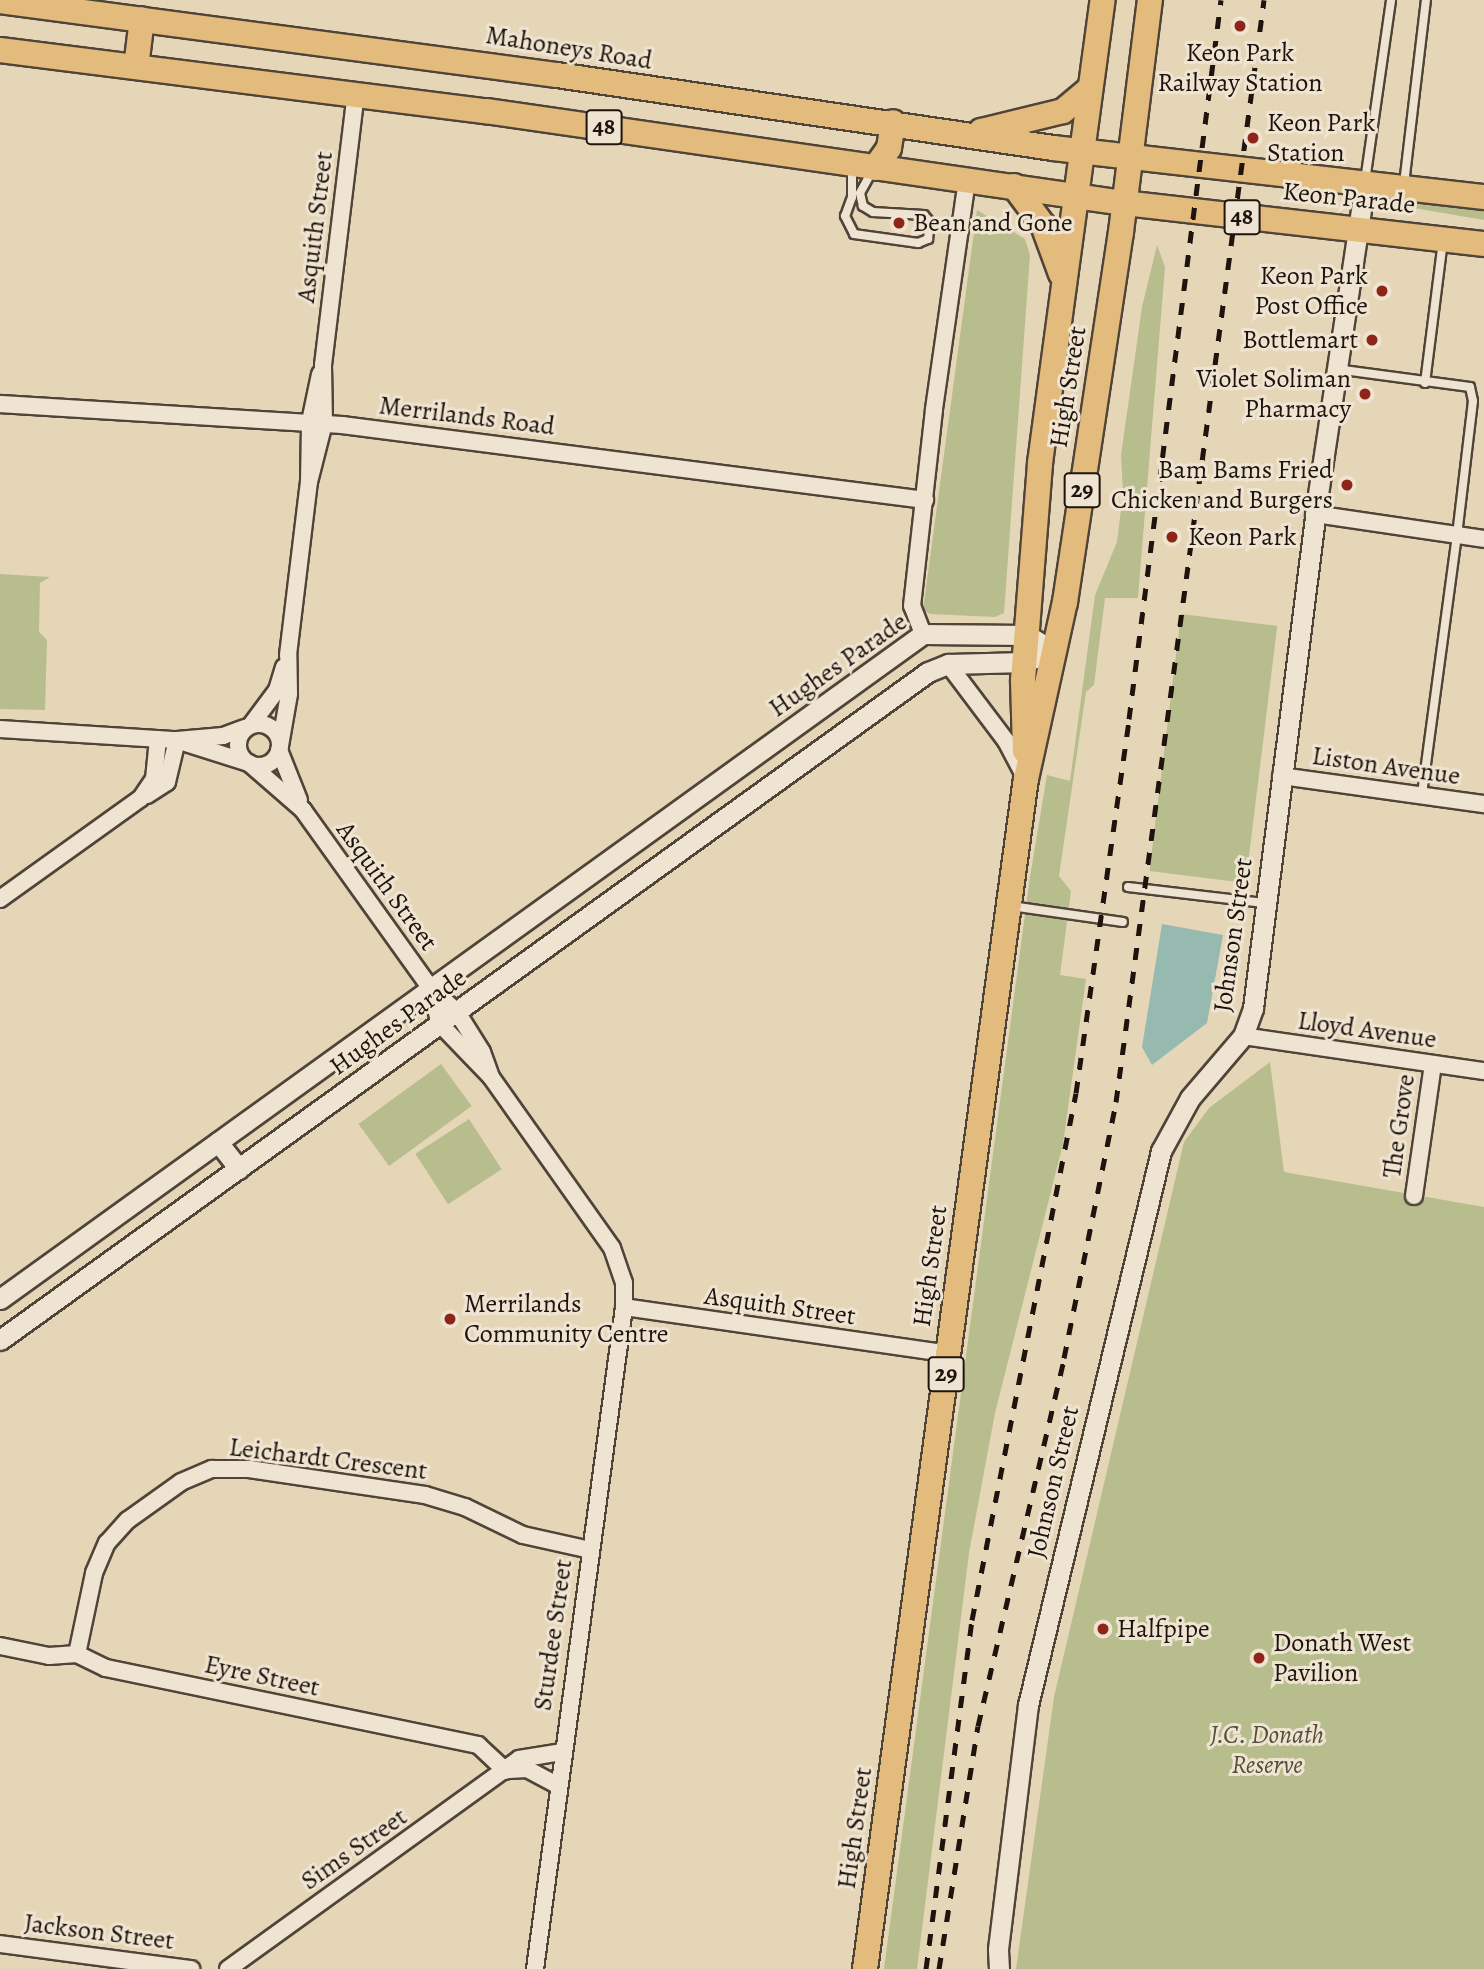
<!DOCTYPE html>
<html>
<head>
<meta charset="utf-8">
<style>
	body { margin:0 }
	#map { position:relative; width:1484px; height:1969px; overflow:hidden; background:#e6d6b8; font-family:Alegreya,serif }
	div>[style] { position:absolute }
	.green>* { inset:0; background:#b7bd8d; transform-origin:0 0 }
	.water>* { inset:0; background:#96b9b0 }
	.roads { filter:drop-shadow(2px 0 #504438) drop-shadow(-2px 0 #504438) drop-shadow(0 2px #504438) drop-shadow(0 -2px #504438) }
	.service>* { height:8px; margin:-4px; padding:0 4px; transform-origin:4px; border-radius:4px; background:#efe4d1 }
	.minor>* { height:16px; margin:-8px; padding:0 8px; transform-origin:8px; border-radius:8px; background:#efe4d1 }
	.minor>.ring { margin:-8px; padding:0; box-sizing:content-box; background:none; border:16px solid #efe4d1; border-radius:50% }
	.tertiary>* { height:19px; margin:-9.5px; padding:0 9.5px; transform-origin:9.5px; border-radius:9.5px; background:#efe4d1 }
	.primary>* { height:24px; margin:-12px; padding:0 12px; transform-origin:12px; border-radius:12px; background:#e3bb7c }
	.rail>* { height:5px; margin-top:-2.5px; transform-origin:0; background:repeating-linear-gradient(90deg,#1e140d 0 12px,transparent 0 24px) }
	.dots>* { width:19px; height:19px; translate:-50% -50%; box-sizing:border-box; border:4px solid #efe4d1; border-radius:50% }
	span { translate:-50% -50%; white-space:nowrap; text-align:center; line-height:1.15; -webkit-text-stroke:6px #efe4d1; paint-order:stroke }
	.shield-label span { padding:2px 5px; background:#efe4d1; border:2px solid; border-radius:5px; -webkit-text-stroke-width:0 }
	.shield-label { font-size:24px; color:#1e140d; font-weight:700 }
	.street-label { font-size:26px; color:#1e140d }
	.poi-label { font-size:26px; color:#1e140d }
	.left { translate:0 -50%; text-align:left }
	.right { translate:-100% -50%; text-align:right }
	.park-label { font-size:26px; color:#544f3a; font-style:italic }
</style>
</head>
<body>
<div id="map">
	<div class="green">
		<i style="clip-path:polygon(1398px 196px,1484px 208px,1484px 220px,1396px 205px)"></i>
		<i style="clip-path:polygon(977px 210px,1025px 239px,1030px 255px,1004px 613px,995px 617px,930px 614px,923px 610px)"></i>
		<i style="clip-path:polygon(1157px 245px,1165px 267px,1138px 598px,1105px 598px,1094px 685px,1086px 692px,1059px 876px,1071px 891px,1060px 975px,1086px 979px,1063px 1144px,995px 1413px,969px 1553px,917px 1969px,884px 1969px,1030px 877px,1047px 775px,1070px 781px,1095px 595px,1117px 542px,1123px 493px,1121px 455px,1142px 307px)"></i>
		<i style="clip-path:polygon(0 574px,50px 577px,40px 583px,39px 632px,47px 640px,45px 710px,0 709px)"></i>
		<i style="left:1181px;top:614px;width:97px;height:259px;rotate:7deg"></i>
		<i style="clip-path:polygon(1270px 1062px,1284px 1172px,1484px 1207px,1484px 1969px,1016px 1969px,1054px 1697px,1184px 1142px,1209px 1108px)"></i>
		<i style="left:441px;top:1064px;width:52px;height:102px;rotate:54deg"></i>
		<i style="left:469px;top:1119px;width:60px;height:64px;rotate:57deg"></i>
	</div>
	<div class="water">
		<i style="clip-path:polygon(1162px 924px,1223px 935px,1207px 1023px,1152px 1065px,1142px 1047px)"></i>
	</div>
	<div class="roads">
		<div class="service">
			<i style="left:852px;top:166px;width:31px;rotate:90deg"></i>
			<i style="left:852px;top:197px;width:20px;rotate:110deg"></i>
			<i style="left:845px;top:216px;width:20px;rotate:63deg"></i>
			<i style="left:854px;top:234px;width:65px;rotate:8deg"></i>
			<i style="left:918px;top:243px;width:11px;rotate:-22deg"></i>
			<i style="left:928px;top:239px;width:17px;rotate:-83deg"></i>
			<i style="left:930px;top:222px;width:9px;rotate:-131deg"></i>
			<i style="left:924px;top:215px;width:51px;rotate:-176.6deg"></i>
			<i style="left:873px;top:212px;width:12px;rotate:-149deg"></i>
			<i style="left:863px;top:206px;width:13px;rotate:-103deg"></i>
			<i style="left:860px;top:193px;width:26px;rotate:-61deg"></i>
			<i style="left:1365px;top:181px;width:183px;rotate:-81.8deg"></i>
			<i style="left:1404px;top:184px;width:185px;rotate:-83.2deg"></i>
			<i style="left:1336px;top:369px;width:135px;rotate:7.7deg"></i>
			<i style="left:1470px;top:387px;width:14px;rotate:78deg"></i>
			<i style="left:1473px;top:401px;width:135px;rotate:96.8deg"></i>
			<i style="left:1457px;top:535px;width:262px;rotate:97.7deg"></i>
			<i style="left:1425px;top:383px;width:143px;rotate:-82.8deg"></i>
			<i style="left:1128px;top:887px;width:137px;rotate:6.7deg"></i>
			<i style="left:1011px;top:906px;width:113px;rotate:8.1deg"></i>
		</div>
		<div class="minor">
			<i style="left:0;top:404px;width:343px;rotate:3.5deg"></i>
			<i style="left:342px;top:425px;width:588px;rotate:7.33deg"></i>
			<i style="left:309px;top:482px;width:61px;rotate:-75.7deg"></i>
			<i style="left:324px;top:423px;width:58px;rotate:-91deg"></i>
			<i style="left:323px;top:365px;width:273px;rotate:-83.1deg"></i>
			<i style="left:1315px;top:514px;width:171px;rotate:8.4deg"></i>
			<i style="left:923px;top:634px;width:30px;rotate:-111deg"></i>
			<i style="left:912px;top:606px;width:198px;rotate:-83.6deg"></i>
			<i style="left:934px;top:409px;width:231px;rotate:-81.8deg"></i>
			<i style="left:948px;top:664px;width:96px;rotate:53deg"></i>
			<i style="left:1006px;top:741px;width:43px;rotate:62.2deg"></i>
			<i class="ring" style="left:238px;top:724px;width:26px;height:26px"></i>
			<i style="left:251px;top:725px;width:44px;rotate:-53.4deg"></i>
			<i style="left:277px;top:690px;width:24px;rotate:-73deg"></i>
			<i style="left:0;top:729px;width:177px;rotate:3.6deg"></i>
			<i style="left:177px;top:740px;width:46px;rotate:-5deg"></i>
			<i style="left:223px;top:736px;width:23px;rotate:-20deg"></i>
			<i style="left:186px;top:743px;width:63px;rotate:17.6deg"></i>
			<i style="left:280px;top:746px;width:53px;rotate:-80.2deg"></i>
			<i style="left:289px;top:694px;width:39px;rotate:-91deg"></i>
			<i style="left:288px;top:655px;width:174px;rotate:-83.1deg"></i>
			<i style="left:309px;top:482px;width:60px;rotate:-89deg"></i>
			<i style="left:310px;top:422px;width:49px;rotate:-78.2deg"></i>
			<i style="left:279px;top:750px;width:54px;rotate:68.2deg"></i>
			<i style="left:249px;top:763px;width:72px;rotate:41deg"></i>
			<i style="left:303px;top:810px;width:220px;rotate:54.4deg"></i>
			<i style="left:431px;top:989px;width:35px;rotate:41deg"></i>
			<i style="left:457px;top:1012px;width:47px;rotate:58deg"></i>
			<i style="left:482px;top:1052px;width:23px;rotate:70deg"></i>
			<i style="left:1281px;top:776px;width:205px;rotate:7.9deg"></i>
			<i style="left:147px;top:795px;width:24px;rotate:-33deg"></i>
			<i style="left:167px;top:782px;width:43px;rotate:-76.6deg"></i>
			<i style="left:0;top:899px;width:173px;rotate:-35.6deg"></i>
			<i style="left:141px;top:798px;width:23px;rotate:-56deg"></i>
			<i style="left:154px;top:779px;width:40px;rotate:-84.3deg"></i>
			<i style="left:431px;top:989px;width:36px;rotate:76deg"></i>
			<i style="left:440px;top:1024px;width:74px;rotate:46.1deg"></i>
			<i style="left:491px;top:1077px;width:209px;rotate:54.7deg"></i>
			<i style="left:612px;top:1248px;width:37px;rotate:71deg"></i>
			<i style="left:624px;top:1283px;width:24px;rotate:90deg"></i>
			<i style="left:624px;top:1307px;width:328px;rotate:8.2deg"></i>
			<i style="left:1243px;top:1036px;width:244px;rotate:8.3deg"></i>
			<i style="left:1414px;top:1196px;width:133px;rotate:-81.8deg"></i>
			<i style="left:0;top:1646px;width:50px;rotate:11.5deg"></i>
			<i style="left:49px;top:1656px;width:28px;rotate:-4deg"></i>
			<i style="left:77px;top:1654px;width:32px;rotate:26deg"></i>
			<i style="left:106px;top:1668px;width:380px;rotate:11.7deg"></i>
			<i style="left:478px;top:1745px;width:38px;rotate:43deg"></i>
			<i style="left:77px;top:1654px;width:83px;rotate:-78.1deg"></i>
			<i style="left:94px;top:1573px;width:33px;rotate:-67deg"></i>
			<i style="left:107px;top:1543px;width:31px;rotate:-48deg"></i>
			<i style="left:128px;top:1520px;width:65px;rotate:-35.6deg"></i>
			<i style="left:181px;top:1482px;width:34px;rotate:-23deg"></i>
			<i style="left:212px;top:1469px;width:37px"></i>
			<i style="left:249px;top:1469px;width:178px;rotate:8.4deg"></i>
			<i style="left:425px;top:1495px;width:42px;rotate:16.7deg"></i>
			<i style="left:465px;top:1507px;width:64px;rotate:25.8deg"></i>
			<i style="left:523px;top:1535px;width:69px;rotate:12.6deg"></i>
			<i style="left:509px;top:1770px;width:18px;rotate:-3deg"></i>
			<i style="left:527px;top:1769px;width:34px;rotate:28deg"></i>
			<i style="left:0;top:1944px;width:193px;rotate:7.5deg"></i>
			<i style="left:228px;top:1969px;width:359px;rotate:-35.8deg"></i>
			<i style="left:519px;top:1759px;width:44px;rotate:-9.2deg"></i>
			<i style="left:535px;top:1969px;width:668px;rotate:-82.34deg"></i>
		</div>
		<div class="tertiary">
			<i style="left:218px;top:1142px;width:34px;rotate:52deg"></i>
			<i style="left:0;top:1299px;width:1138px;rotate:-35.77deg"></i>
			<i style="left:923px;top:634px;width:104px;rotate:0.6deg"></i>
			<i style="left:1027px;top:635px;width:31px;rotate:31deg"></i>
			<i style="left:0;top:1340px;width:1143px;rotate:-35.75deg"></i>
			<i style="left:928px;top:672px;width:22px;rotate:-22deg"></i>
			<i style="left:948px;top:664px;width:77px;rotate:-1.5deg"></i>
			<i style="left:1025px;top:662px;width:31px;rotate:-21deg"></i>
			<i style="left:999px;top:1969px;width:20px;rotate:-93deg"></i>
			<i style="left:998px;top:1949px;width:246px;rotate:-83deg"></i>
			<i style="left:1028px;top:1705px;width:570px;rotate:-76.5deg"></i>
			<i style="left:1161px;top:1151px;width:60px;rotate:-61.3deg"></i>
			<i style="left:1190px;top:1098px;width:82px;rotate:-49.5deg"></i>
			<i style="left:1243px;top:1036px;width:30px;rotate:-70deg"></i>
			<i style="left:1253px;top:1008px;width:498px;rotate:-82.8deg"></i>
			<i style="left:1315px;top:514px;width:334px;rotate:-81.4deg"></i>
		</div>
		<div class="primary">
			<i style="left:0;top:1px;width:562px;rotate:7.57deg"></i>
			<i style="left:557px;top:75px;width:501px;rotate:8.37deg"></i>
			<i style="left:1053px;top:148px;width:434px;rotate:6.5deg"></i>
			<i style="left:0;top:50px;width:490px;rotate:7.2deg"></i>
			<i style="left:486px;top:111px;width:645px;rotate:8.21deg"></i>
			<i style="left:1124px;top:203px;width:362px;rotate:6.5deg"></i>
			<i style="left:136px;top:67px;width:48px;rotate:-82.9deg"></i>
			<i style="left:981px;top:131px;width:84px;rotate:-13.7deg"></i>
			<i style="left:1063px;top:111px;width:34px;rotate:-40deg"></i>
			<i style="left:875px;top:168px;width:24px;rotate:-55deg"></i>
			<i style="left:889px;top:148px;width:26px;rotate:-81deg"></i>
			<i style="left:1014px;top:186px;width:49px;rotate:53.4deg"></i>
			<i style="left:1043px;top:225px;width:52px;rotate:69.8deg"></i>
			<i style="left:1025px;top:751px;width:71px;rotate:-91.6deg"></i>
			<i style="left:1023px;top:680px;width:218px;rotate:-85.5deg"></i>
			<i style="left:1040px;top:463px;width:467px;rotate:-82.3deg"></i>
			<i style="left:865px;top:1969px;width:1201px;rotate:-82.3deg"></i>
			<i style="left:1026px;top:779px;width:181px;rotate:-77.6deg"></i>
			<i style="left:1065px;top:602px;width:374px;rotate:-81.4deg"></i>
			<i style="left:1121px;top:232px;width:234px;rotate:-82.9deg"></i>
		</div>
	</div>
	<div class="rail">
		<i style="left:926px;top:1969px;width:352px;rotate:-82.5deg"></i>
		<i style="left:972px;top:1620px;width:537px;rotate:-78.84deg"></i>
		<i style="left:1076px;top:1093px;width:378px;rotate:-81.9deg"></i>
		<i style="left:1129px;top:719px;width:725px;rotate:-82.71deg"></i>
		<i style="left:939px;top:1969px;width:246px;rotate:-80.9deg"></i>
		<i style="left:978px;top:1726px;width:378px;rotate:-76.8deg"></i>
		<i style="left:1064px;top:1358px;width:261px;rotate:-78.5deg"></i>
		<i style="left:1116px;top:1102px;width:1112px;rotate:-82.35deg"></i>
	</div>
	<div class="dots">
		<i style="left:1240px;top:26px;background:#8f2418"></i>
		<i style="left:1253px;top:138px;background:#8f2418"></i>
		<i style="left:899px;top:223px;background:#8f2418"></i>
		<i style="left:1382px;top:291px;background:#8f2418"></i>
		<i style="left:1372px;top:340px;background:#8f2418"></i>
		<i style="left:1365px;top:394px;background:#8f2418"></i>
		<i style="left:1347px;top:485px;background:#8f2418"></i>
		<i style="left:1172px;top:537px;background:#8f2418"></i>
		<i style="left:450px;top:1319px;background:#8f2418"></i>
		<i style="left:1103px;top:1629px;background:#8f2418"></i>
		<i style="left:1259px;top:1658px;background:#8f2418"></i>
	</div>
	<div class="shield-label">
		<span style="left:604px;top:127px">48</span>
		<span style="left:1242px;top:217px">48</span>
		<span style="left:1082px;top:490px">29</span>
		<span style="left:946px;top:1374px">29</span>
	</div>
	<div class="street-label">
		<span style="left:569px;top:48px;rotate:9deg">Mahoneys Road</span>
		<span style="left:1349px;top:198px;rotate:6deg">Keon Parade</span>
		<span style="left:315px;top:227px;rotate:-83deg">Asquith Street</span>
		<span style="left:1068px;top:387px;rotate:-81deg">High Street</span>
		<span style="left:467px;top:416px;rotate:7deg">Merrilands Road</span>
		<span style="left:838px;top:665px;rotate:-35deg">Hughes Parade</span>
		<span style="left:1386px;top:766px;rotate:8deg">Liston Avenue</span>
		<span style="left:387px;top:886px;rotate:54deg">Asquith Street</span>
		<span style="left:1233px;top:935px;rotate:-82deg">Johnson Street</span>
		<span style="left:398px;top:1022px;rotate:-36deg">Hughes Parade</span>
		<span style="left:1367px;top:1030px;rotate:8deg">Lloyd Avenue</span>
		<span style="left:1399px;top:1126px;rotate:-82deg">The Grove</span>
		<span style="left:930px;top:1266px;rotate:-82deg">High Street</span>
		<span style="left:780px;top:1306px;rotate:8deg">Asquith Street</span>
		<span style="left:328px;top:1459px;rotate:7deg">Leichardt Crescent</span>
		<span style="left:1053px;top:1482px;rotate:-77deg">Johnson Street</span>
		<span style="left:553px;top:1635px;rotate:-82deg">Sturdee Street</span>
		<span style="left:262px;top:1676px;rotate:12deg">Eyre Street</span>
		<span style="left:855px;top:1828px;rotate:-82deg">High Street</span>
		<span style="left:354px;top:1849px;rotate:-35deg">Sims Street</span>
		<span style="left:99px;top:1932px;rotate:7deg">Jackson Street</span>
	</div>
	<div class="poi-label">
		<span style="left:1240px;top:68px">Keon Park<br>Railway Station</span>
		<span class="left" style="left:1267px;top:138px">Keon Park<br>Station</span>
		<span class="left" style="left:913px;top:223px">Bean and Gone</span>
		<span class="right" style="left:1368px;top:291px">Keon Park<br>Post Office</span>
		<span class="right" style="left:1358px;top:340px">Bottlemart</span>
		<span class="right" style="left:1351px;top:394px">Violet Soliman<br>Pharmacy</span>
		<span class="right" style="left:1333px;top:485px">Bam Bams Fried<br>Chicken and Burgers</span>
		<span class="left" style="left:1188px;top:537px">Keon Park</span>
		<span class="left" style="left:464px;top:1319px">Merrilands<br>Community Centre</span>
		<span class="left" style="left:1117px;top:1629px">Halfpipe</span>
		<span class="left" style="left:1273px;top:1658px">Donath West<br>Pavilion</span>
	</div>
	<div class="park-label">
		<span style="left:1267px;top:1750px">J.C. Donath<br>Reserve</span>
	</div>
</div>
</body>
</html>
